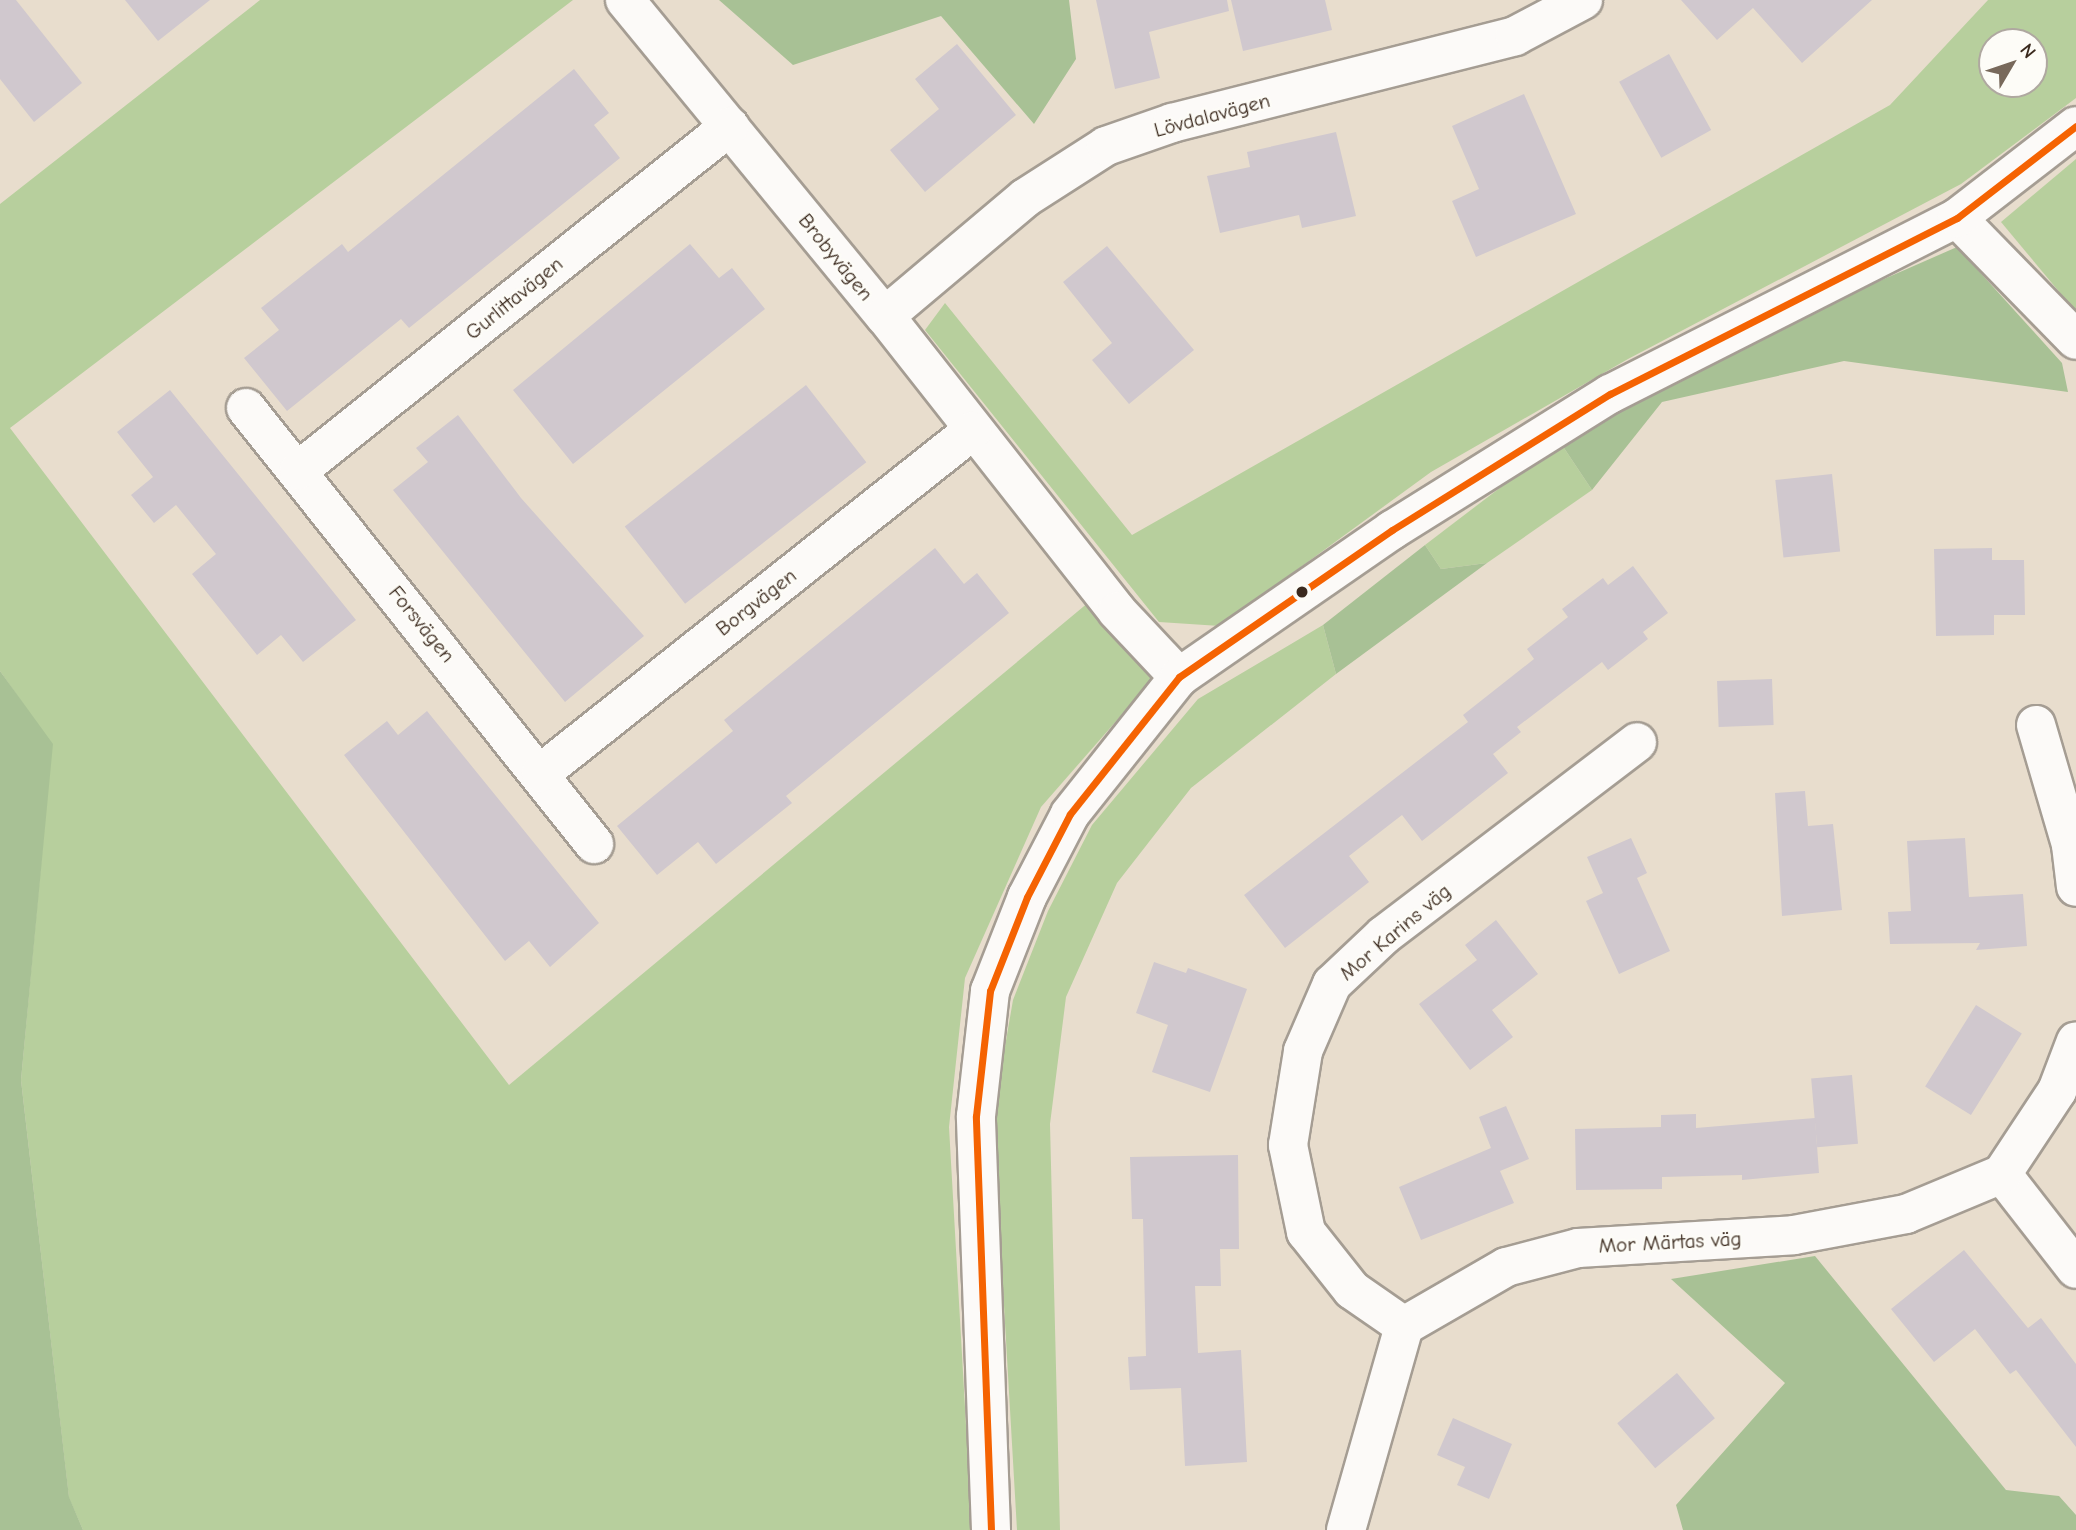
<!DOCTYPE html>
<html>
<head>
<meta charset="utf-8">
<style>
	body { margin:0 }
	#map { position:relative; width:2076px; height:1530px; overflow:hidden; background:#e8ddcd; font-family:"Comic Neue",sans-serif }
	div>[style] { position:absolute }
	.green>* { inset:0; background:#b7cf9d }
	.forest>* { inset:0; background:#a8c195 }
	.building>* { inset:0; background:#d0c8ce; transform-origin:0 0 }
	.roads { filter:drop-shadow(2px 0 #a59d93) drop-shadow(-2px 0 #a59d93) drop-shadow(0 2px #a59d93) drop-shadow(0 -2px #a59d93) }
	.street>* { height:38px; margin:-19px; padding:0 19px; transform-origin:19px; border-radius:19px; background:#fcfaf8 }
	.bus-1>* { height:7px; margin:-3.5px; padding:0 3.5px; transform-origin:3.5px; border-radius:3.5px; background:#f56302 }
	.dots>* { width:19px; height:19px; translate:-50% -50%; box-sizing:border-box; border:4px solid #fdfcf7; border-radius:50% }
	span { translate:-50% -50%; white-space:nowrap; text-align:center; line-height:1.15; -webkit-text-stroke:5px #fdfcf7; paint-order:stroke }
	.street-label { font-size:21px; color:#3b2a1e }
	.north { position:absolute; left:1978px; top:28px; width:70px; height:70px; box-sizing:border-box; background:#fdfcf7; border:2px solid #afa8a0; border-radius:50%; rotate:51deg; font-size:19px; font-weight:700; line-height:28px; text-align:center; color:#3b2a1e }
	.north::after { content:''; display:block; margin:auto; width:24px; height:32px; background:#78695b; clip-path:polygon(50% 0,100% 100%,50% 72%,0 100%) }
</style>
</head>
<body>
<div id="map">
	<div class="green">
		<i style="clip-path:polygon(260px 0,573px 0,10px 428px,509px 1085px,1089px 602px,1153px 679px,1041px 807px,965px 978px,949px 1127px,972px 1530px,83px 1530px,69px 1498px,21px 1080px,52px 745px,0 671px,0 204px)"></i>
		<i style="clip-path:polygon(evenodd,1988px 0,2076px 0,2076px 98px,1961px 184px,1628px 359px,1431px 472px,1220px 626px,1159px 622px,925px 330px,945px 303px,1132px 535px,1890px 105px,1988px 0,1992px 42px,2034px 42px,2034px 84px,1992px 84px,1992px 42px)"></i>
		<i style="clip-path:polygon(2076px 159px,2076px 312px,2001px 222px)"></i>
		<i style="clip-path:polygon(1560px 442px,1592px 490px,1487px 563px,1441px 569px,1425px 545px)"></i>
		<i style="clip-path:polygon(1323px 625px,1336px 674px,1191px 788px,1117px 883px,1066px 997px,1050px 1124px,1060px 1530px,1017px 1530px,993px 1116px,1013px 1000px,1048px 911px,1092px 825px,1198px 699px)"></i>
	</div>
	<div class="forest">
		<i style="clip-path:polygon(719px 0,1069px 0,1076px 59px,1034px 124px,941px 16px,793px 65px)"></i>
		<i style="clip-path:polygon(1957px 247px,2062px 363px,2068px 392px,1844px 361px,1662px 402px,1592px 490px,1560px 442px,1663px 376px)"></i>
		<i style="clip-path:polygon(1425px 545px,1441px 569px,1487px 563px,1336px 674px,1323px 625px)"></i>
		<i style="clip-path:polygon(0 671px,53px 744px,21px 1080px,69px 1497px,83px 1530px,0 1530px)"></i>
		<i style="clip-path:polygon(1815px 1256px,2006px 1490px,2059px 1496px,2076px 1515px,2076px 1530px,1683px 1530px,1676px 1505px,1785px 1383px,1671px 1279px)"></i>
	</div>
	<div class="building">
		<i style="clip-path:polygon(0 0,16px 0,82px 83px,34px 122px,0 79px)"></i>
		<i style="clip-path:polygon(125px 0,210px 0,158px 41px)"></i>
		<i style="clip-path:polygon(1096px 0,1227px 0,1229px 11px,1149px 32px,1160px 78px,1115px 89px)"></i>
		<i style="clip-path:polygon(1231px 0,1325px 0,1332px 30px,1243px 51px)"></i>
		<i style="clip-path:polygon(1681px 0,1872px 0,1802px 63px,1753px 8px,1717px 40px)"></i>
		<i style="clip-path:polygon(957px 44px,1016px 115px,925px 192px,890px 150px,939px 109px,915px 79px)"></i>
		<i style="left:1669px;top:54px;width:87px;height:57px;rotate:61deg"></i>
		<i style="clip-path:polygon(574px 69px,609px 113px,594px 125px,620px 158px,409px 328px,401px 319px,287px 411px,244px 358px,279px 330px,261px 308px,342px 244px,348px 252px)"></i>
		<i style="clip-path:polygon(1524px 94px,1576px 214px,1476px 257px,1452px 201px,1479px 189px,1452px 126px)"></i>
		<i style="clip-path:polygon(1336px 132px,1356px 216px,1302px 228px,1299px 215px,1220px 233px,1207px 176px,1250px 167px,1247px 152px)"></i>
		<i style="clip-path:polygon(690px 244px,719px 278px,732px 268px,765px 309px,573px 464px,513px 390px)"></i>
		<i style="clip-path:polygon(1107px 246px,1194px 350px,1129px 404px,1092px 360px,1112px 343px,1063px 282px)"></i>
		<i style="left:806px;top:385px;width:98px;height:230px;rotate:52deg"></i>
		<i style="clip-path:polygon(170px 390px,356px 620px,303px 662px,281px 635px,257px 655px,192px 574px,216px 554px,176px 505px,154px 523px,131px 495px,153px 477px,117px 432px)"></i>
		<i style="clip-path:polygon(458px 415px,521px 498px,644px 636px,565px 702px,393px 490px,428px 462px,416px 448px)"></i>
		<i style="left:1832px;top:474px;width:78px;height:57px;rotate:84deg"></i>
		<i style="clip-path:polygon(935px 548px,964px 584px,977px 573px,1009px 613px,786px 796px,792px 803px,716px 864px,698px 842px,657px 875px,617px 826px,733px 731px,724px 720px)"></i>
		<i style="clip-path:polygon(1992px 548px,1992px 560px,2024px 560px,2025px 615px,1994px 615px,1994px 635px,1936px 636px,1934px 549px)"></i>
		<i style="clip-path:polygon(1633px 566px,1668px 613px,1643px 632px,1648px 639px,1608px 670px,1602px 662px,1517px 727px,1521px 732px,1493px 754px,1508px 773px,1422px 841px,1402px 815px,1349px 856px,1369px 882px,1285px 948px,1244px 895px,1468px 722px,1463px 715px,1534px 659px,1527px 649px,1568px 617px,1562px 609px,1603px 578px,1608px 585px)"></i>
		<i style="left:1772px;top:679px;width:46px;height:55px;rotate:88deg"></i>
		<i style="clip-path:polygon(427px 711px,599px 923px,550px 967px,529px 941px,505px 961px,344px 755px,387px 721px,398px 735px)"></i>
		<i style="clip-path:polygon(1805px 791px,1808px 826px,1833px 824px,1842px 910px,1782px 916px,1775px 793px)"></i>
		<i style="clip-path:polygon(1631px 838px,1647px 873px,1637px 878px,1670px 951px,1619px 974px,1586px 901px,1603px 893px,1587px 857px)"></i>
		<i style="clip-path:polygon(1965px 838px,1969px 897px,2023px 894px,2027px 946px,1976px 950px,1980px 943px,1890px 944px,1888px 912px,1911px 911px,1907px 841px)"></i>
		<i style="clip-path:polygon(1496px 920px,1538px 974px,1492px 1010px,1513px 1037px,1470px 1070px,1419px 1004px,1477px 960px,1465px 945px)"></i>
		<i style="clip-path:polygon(1154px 962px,1186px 973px,1188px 968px,1247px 989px,1210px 1092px,1152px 1072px,1168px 1025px,1136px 1013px)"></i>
		<i style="left:1976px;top:1005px;width:54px;height:96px;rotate:32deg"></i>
		<i style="left:1852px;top:1075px;width:69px;height:41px;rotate:85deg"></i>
		<i style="clip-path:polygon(1506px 1106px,1529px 1159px,1500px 1171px,1514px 1203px,1421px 1240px,1399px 1187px,1491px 1148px,1479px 1117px)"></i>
		<i style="clip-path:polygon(1696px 1114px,1696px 1128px,1815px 1118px,1819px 1173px,1742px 1180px,1742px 1175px,1662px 1177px,1662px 1189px,1576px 1190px,1575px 1129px,1661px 1127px,1661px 1115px)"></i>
		<i style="clip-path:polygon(1238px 1155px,1239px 1249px,1220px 1249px,1221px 1286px,1195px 1286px,1198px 1353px,1241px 1350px,1247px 1462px,1185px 1466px,1181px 1388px,1130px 1390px,1128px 1357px,1146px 1356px,1143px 1219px,1132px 1219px,1130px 1157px)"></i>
		<i style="clip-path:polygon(1964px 1250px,2028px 1328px,2041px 1318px,2076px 1364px,2076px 1447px,2016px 1370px,2010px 1374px,1975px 1329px,1934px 1362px,1891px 1309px)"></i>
		<i style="left:1677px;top:1373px;width:59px;height:78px;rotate:50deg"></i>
		<i style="clip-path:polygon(1453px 1418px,1512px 1444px,1489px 1499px,1457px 1485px,1465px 1467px,1437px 1455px)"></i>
	</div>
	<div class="roads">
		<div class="street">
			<i style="left:625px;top:0;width:409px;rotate:50.6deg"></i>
			<i style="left:885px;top:316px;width:375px;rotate:51.8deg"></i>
			<i style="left:1117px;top:611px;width:91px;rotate:46.8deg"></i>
			<i style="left:1957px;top:218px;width:170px;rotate:45.7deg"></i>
			<i style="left:885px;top:316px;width:183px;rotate:-40.1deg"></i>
			<i style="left:1025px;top:198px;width:96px;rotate:-32.7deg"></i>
			<i style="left:1106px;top:146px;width:70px;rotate:-19.2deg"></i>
			<i style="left:1172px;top:123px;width:354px;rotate:-14.2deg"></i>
			<i style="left:1515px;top:36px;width:77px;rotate:-27.9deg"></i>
			<i style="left:246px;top:408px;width:558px;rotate:51.4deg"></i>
			<i style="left:299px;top:470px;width:551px;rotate:-38.59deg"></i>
			<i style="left:2036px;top:725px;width:125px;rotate:73.7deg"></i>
			<i style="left:2071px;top:845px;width:42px;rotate:83.2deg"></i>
			<i style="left:541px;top:773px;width:550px;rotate:-38.43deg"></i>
			<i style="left:2002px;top:1174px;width:120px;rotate:52.1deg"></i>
			<i style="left:1404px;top:1326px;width:63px;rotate:-145.3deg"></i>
			<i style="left:1352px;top:1290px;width:74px;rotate:-128.4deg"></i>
			<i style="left:1306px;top:1232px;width:89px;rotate:-101.7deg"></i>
			<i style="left:1288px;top:1145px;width:95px;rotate:-80.9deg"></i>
			<i style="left:1303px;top:1051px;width:73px;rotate:-66.6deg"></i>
			<i style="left:1332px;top:984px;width:71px;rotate:-43.3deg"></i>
			<i style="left:1384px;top:935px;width:318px;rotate:-37.3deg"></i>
			<i style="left:991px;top:1530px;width:414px;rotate:-92.1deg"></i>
			<i style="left:976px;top:1116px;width:126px;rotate:-83.6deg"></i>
			<i style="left:990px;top:991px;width:101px;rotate:-68.5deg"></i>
			<i style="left:1027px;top:897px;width:93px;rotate:-62.6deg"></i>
			<i style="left:1070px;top:814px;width:175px;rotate:-51.5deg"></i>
			<i style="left:1179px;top:677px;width:259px;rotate:-34.6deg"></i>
			<i style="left:1392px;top:530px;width:257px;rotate:-32deg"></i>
			<i style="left:1610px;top:394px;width:389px;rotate:-26.9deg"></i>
			<i style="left:1957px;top:218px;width:150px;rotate:-37.7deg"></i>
			<i style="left:1346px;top:1530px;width:212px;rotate:-74.1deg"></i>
			<i style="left:1404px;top:1326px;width:118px;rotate:-30deg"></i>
			<i style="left:1506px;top:1267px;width:74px;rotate:-14.8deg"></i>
			<i style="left:1578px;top:1248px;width:216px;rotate:-3.4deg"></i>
			<i style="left:1794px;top:1235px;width:114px;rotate:-10.6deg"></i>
			<i style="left:1906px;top:1214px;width:104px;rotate:-22.6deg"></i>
			<i style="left:2002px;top:1174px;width:100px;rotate:-56.5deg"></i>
			<i style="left:2057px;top:1091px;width:53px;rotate:-69.2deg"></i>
		</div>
	</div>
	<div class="bus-1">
		<i style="left:991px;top:1530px;width:414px;rotate:-92.1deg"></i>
		<i style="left:976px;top:1116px;width:126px;rotate:-83.6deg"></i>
		<i style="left:990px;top:991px;width:101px;rotate:-68.5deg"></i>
		<i style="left:1027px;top:897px;width:93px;rotate:-62.6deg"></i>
		<i style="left:1070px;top:814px;width:175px;rotate:-51.5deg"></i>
		<i style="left:1179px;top:677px;width:259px;rotate:-34.6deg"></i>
		<i style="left:1392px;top:530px;width:257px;rotate:-32deg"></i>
		<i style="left:1610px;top:394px;width:389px;rotate:-26.9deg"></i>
		<i style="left:1957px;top:218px;width:150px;rotate:-37.7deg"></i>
	</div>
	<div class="dots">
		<i style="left:1302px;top:592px;background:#3b2a1e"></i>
	</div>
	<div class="street-label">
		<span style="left:1212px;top:115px;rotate:-15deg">Lövdalavägen</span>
		<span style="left:836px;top:257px;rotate:51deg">Brobyvägen</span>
		<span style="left:514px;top:298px;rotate:-39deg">Gurlittavägen</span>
		<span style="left:756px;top:602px;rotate:-38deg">Borgvägen</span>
		<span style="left:422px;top:624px;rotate:51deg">Forsvägen</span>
		<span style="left:1395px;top:932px;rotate:-40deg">Mor Karins väg</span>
		<span style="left:1670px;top:1242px;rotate:-3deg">Mor Märtas väg</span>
	</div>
	<div class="north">N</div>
</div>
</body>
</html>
